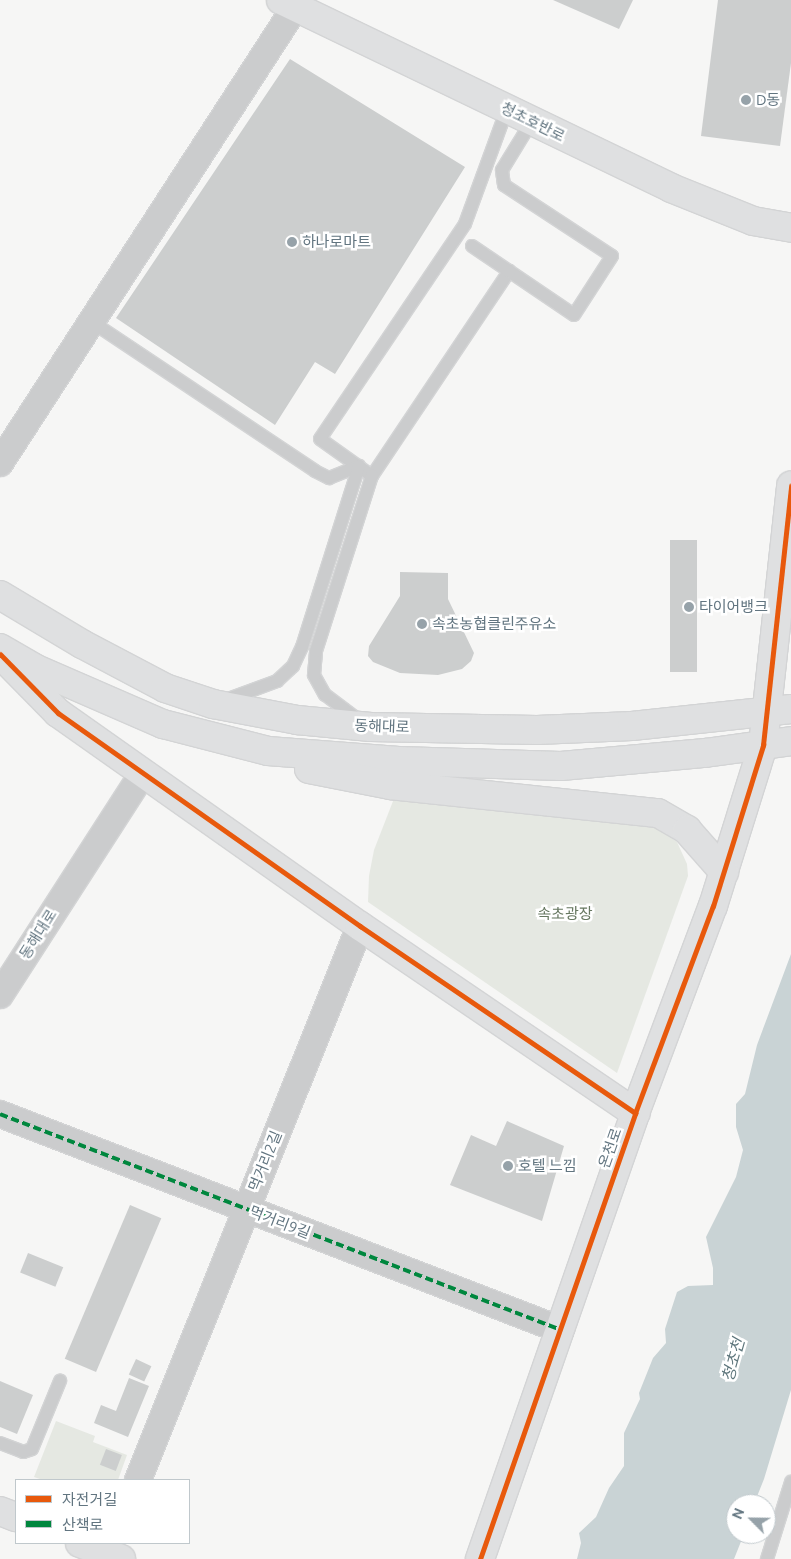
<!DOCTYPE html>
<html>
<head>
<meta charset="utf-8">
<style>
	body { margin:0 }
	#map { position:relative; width:791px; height:1559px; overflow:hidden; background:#f6f6f5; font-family:Ubuntu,"Noto Sans KR",sans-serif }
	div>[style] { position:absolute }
	.green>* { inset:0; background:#e5e8e2 }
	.water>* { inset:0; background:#c9d3d5 }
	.building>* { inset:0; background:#cccece; transform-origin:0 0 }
	.roads { filter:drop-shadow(1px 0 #d3d4d5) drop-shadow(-1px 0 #d3d4d5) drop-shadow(0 1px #d3d4d5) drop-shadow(0 -1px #d3d4d5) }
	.lane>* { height:12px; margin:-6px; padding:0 6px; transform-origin:6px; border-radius:6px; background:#cbcccd }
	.street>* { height:26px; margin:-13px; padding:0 13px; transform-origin:13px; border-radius:13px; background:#cbcccd }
	.secondary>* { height:28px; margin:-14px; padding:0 14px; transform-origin:14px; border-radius:14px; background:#dfe0e1 }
	.primary>* { height:28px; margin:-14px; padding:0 14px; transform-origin:14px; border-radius:14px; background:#dfe0e1 }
	.quiet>* { height:4px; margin-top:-2px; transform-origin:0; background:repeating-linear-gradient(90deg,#00873e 0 8px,transparent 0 12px) }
	.cycleway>* { height:5px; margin:-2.5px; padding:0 2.5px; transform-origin:2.5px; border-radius:2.5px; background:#e8590c }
	.dots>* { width:14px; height:14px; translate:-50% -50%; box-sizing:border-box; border:2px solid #fff; border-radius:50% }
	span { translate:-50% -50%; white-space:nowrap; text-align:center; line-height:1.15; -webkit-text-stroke:5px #fff; paint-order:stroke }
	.poi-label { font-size:15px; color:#627580 }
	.left { translate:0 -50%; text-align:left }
	.street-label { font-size:15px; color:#627580 }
	.park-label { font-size:15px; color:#677861 }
	.water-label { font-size:16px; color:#5d757b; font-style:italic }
	.legend { position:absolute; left:15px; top:1479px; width:175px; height:65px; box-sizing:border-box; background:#fff; border:1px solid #c0c8cc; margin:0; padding:6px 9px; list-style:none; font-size:15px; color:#627580 }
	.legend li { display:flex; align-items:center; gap:10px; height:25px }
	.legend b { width:25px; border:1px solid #c0c8cc }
	.north { position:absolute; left:726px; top:1494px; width:50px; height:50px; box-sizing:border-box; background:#fff; border:1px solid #c0c8cc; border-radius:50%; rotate:293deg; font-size:14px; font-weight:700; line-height:20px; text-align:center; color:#627580 }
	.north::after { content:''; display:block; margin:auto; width:18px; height:22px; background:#96a2a9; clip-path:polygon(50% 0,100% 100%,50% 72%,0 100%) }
</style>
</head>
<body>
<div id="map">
	<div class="green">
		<i style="clip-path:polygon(395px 796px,649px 820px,677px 842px,687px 864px,688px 876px,617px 1073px,368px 902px,369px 876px,374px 850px)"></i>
		<i style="clip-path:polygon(56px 1421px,95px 1436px,93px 1442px,127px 1455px,118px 1480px,43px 1480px,34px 1477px)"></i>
	</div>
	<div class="water">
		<i style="clip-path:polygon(791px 954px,791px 1390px,764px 1479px,754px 1504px,736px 1504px,736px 1534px,744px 1534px,734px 1559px,577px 1559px,581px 1543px,579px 1533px,596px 1517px,609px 1488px,624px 1466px,624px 1433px,640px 1399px,639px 1393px,653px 1358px,666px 1343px,665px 1329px,677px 1292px,688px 1286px,713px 1285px,713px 1268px,706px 1237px,736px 1177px,743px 1150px,736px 1127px,736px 1104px,745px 1094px,757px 1045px)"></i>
	</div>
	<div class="building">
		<i style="clip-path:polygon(553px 0,633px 0,619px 29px)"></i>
		<i style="clip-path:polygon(718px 0,791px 0,791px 63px,780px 146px,701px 136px)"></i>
		<i style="clip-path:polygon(290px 59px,465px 167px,335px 374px,315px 362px,275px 425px,116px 318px)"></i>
		<i style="left:670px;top:540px;width:27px;height:132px"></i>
		<i style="clip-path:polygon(400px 572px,448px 573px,448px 599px,474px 653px,471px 661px,462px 669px,438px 675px,400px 673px,373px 662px,368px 656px,369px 646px,400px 596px)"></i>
		<i style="clip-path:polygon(507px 1121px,564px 1146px,542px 1221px,450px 1185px,471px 1135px,496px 1146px)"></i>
		<i style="left:130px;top:1205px;width:34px;height:167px;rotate:23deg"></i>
		<i style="left:28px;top:1253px;width:38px;height:21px;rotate:22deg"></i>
		<i style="left:136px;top:1359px;width:17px;height:17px;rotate:25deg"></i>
		<i style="clip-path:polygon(129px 1378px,149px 1386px,128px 1437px,94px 1423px,101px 1405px,116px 1411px)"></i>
		<i style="clip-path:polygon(0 1381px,33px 1395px,17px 1434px,0 1427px)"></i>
		<i style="left:106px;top:1449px;width:17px;height:17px;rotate:21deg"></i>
	</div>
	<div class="roads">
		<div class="lane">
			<i style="left:507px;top:109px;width:122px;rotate:110.1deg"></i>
			<i style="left:465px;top:224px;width:259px;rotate:124deg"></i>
			<i style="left:320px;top:439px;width:64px;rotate:35.4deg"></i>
			<i style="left:372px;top:476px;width:247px;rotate:-56.2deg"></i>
			<i style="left:509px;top:271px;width:78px;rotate:34.1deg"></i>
			<i style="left:574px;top:315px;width:70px;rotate:-57.2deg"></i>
			<i style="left:612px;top:256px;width:129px;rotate:-146.7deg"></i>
			<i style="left:504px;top:185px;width:15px;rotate:-98deg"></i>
			<i style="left:502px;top:170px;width:57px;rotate:-58.5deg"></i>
			<i style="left:472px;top:246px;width:45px;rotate:34deg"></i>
			<i style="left:92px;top:322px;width:268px;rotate:33.7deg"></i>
			<i style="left:315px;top:471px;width:16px;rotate:27deg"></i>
			<i style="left:329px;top:478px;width:32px;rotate:-22deg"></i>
			<i style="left:223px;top:701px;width:58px;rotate:-20.3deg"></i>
			<i style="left:277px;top:681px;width:22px;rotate:-43deg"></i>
			<i style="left:293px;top:666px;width:21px;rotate:-65deg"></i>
			<i style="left:302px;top:647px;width:190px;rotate:-72.5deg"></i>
			<i style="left:356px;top:718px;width:39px;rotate:-143deg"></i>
			<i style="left:325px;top:695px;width:23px;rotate:-119deg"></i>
			<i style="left:314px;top:675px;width:24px;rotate:-85deg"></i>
			<i style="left:316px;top:651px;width:184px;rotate:-72.3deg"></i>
			<i style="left:0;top:1443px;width:25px;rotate:21deg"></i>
			<i style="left:23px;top:1452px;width:9px;rotate:-18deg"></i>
			<i style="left:32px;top:1449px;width:74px;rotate:-67.6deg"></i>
			<i style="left:767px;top:1559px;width:81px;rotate:-72.7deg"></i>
		</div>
		<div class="street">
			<i style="left:0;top:463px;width:552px;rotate:-57.06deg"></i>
			<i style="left:0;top:995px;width:264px;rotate:-57.2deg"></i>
			<i style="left:0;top:1114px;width:601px;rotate:21.06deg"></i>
			<i style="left:138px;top:1480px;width:597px;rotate:-68.16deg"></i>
		</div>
		<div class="secondary">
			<i style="left:281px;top:0;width:433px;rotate:25.7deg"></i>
			<i style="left:671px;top:188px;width:88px;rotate:21.9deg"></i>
			<i style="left:753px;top:221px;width:39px;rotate:10deg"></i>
			<i style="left:0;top:654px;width:83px;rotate:45.5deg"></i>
			<i style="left:58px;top:713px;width:370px;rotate:35.2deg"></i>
			<i style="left:360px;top:926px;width:333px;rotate:34.2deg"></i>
			<i style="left:0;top:1511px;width:17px;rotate:21deg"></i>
			<i style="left:80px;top:1543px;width:44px;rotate:21.3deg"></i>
			<i style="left:480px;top:1559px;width:472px;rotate:-70.8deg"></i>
			<i style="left:635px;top:1113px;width:221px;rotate:-69.4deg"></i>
			<i style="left:713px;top:906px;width:169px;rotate:-72.7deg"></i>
			<i style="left:763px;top:745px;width:261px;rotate:-83.8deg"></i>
		</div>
		<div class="primary">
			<i style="left:0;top:595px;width:96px;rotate:30.9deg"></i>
			<i style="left:82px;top:644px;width:94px;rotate:27.9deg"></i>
			<i style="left:165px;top:688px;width:51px;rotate:18.4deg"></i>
			<i style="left:213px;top:704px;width:86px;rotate:10.8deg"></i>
			<i style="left:297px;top:720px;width:74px;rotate:5.4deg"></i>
			<i style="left:371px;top:727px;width:166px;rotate:1deg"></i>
			<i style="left:537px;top:730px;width:95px;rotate:-2.4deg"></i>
			<i style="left:632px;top:726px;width:160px;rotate:-6.1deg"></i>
			<i style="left:0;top:648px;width:39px;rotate:30deg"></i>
			<i style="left:34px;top:668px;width:141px;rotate:23.5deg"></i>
			<i style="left:163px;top:724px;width:108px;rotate:14.4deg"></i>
			<i style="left:268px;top:751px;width:131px;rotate:4.4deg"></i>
			<i style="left:399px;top:761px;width:162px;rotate:1.8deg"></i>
			<i style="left:561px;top:766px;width:145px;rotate:-5.2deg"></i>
			<i style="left:705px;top:753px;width:87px;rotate:-7.9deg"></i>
			<i style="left:309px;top:769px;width:83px;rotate:11.2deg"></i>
			<i style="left:390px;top:785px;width:269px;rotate:6deg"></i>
			<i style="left:658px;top:813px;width:34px;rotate:30deg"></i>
			<i style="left:687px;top:830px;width:56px;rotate:48.6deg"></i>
		</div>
	</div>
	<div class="quiet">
		<i style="left:0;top:1114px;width:601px;rotate:21.06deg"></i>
	</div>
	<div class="cycleway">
		<i style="left:0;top:654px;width:83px;rotate:45.5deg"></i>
		<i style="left:58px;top:713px;width:370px;rotate:35.2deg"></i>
		<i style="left:360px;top:926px;width:333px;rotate:34.2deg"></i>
		<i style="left:480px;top:1559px;width:472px;rotate:-70.8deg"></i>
		<i style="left:635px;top:1113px;width:221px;rotate:-69.4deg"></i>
		<i style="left:713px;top:906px;width:169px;rotate:-72.7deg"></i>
		<i style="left:763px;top:745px;width:261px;rotate:-83.8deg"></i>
	</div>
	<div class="dots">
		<i style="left:746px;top:100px;background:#96a2a9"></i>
		<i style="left:292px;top:242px;background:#96a2a9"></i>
		<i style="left:689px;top:607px;background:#96a2a9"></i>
		<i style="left:422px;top:624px;background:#96a2a9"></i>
		<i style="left:508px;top:1166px;background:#96a2a9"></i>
	</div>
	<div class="poi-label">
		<span class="left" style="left:756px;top:100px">D동</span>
		<span class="left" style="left:302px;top:242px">하나로마트</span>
		<span class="left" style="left:699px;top:607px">타이어뱅크</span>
		<span class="left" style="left:432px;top:624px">속초농협클린주유소</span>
		<span class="left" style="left:518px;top:1166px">호텔 느낌</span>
	</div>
	<div class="street-label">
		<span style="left:533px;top:122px;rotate:26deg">청초호반로</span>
		<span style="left:382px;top:726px;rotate:2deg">동해대로</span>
		<span style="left:38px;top:934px;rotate:-58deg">동해대로</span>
		<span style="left:610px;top:1148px;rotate:-71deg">온천로</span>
		<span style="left:265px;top:1161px;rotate:-68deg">먹거리2길</span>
		<span style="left:280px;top:1222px;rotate:21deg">먹거리9길</span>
	</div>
	<div class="park-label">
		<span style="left:565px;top:914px">속초광장</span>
	</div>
	<div class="water-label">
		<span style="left:733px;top:1360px;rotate:-74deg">청초천</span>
	</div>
	<ul class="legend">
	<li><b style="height:6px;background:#e8590c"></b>자전거길</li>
	<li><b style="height:6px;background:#00873e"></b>산책로</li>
	</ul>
	<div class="north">N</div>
</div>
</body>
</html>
